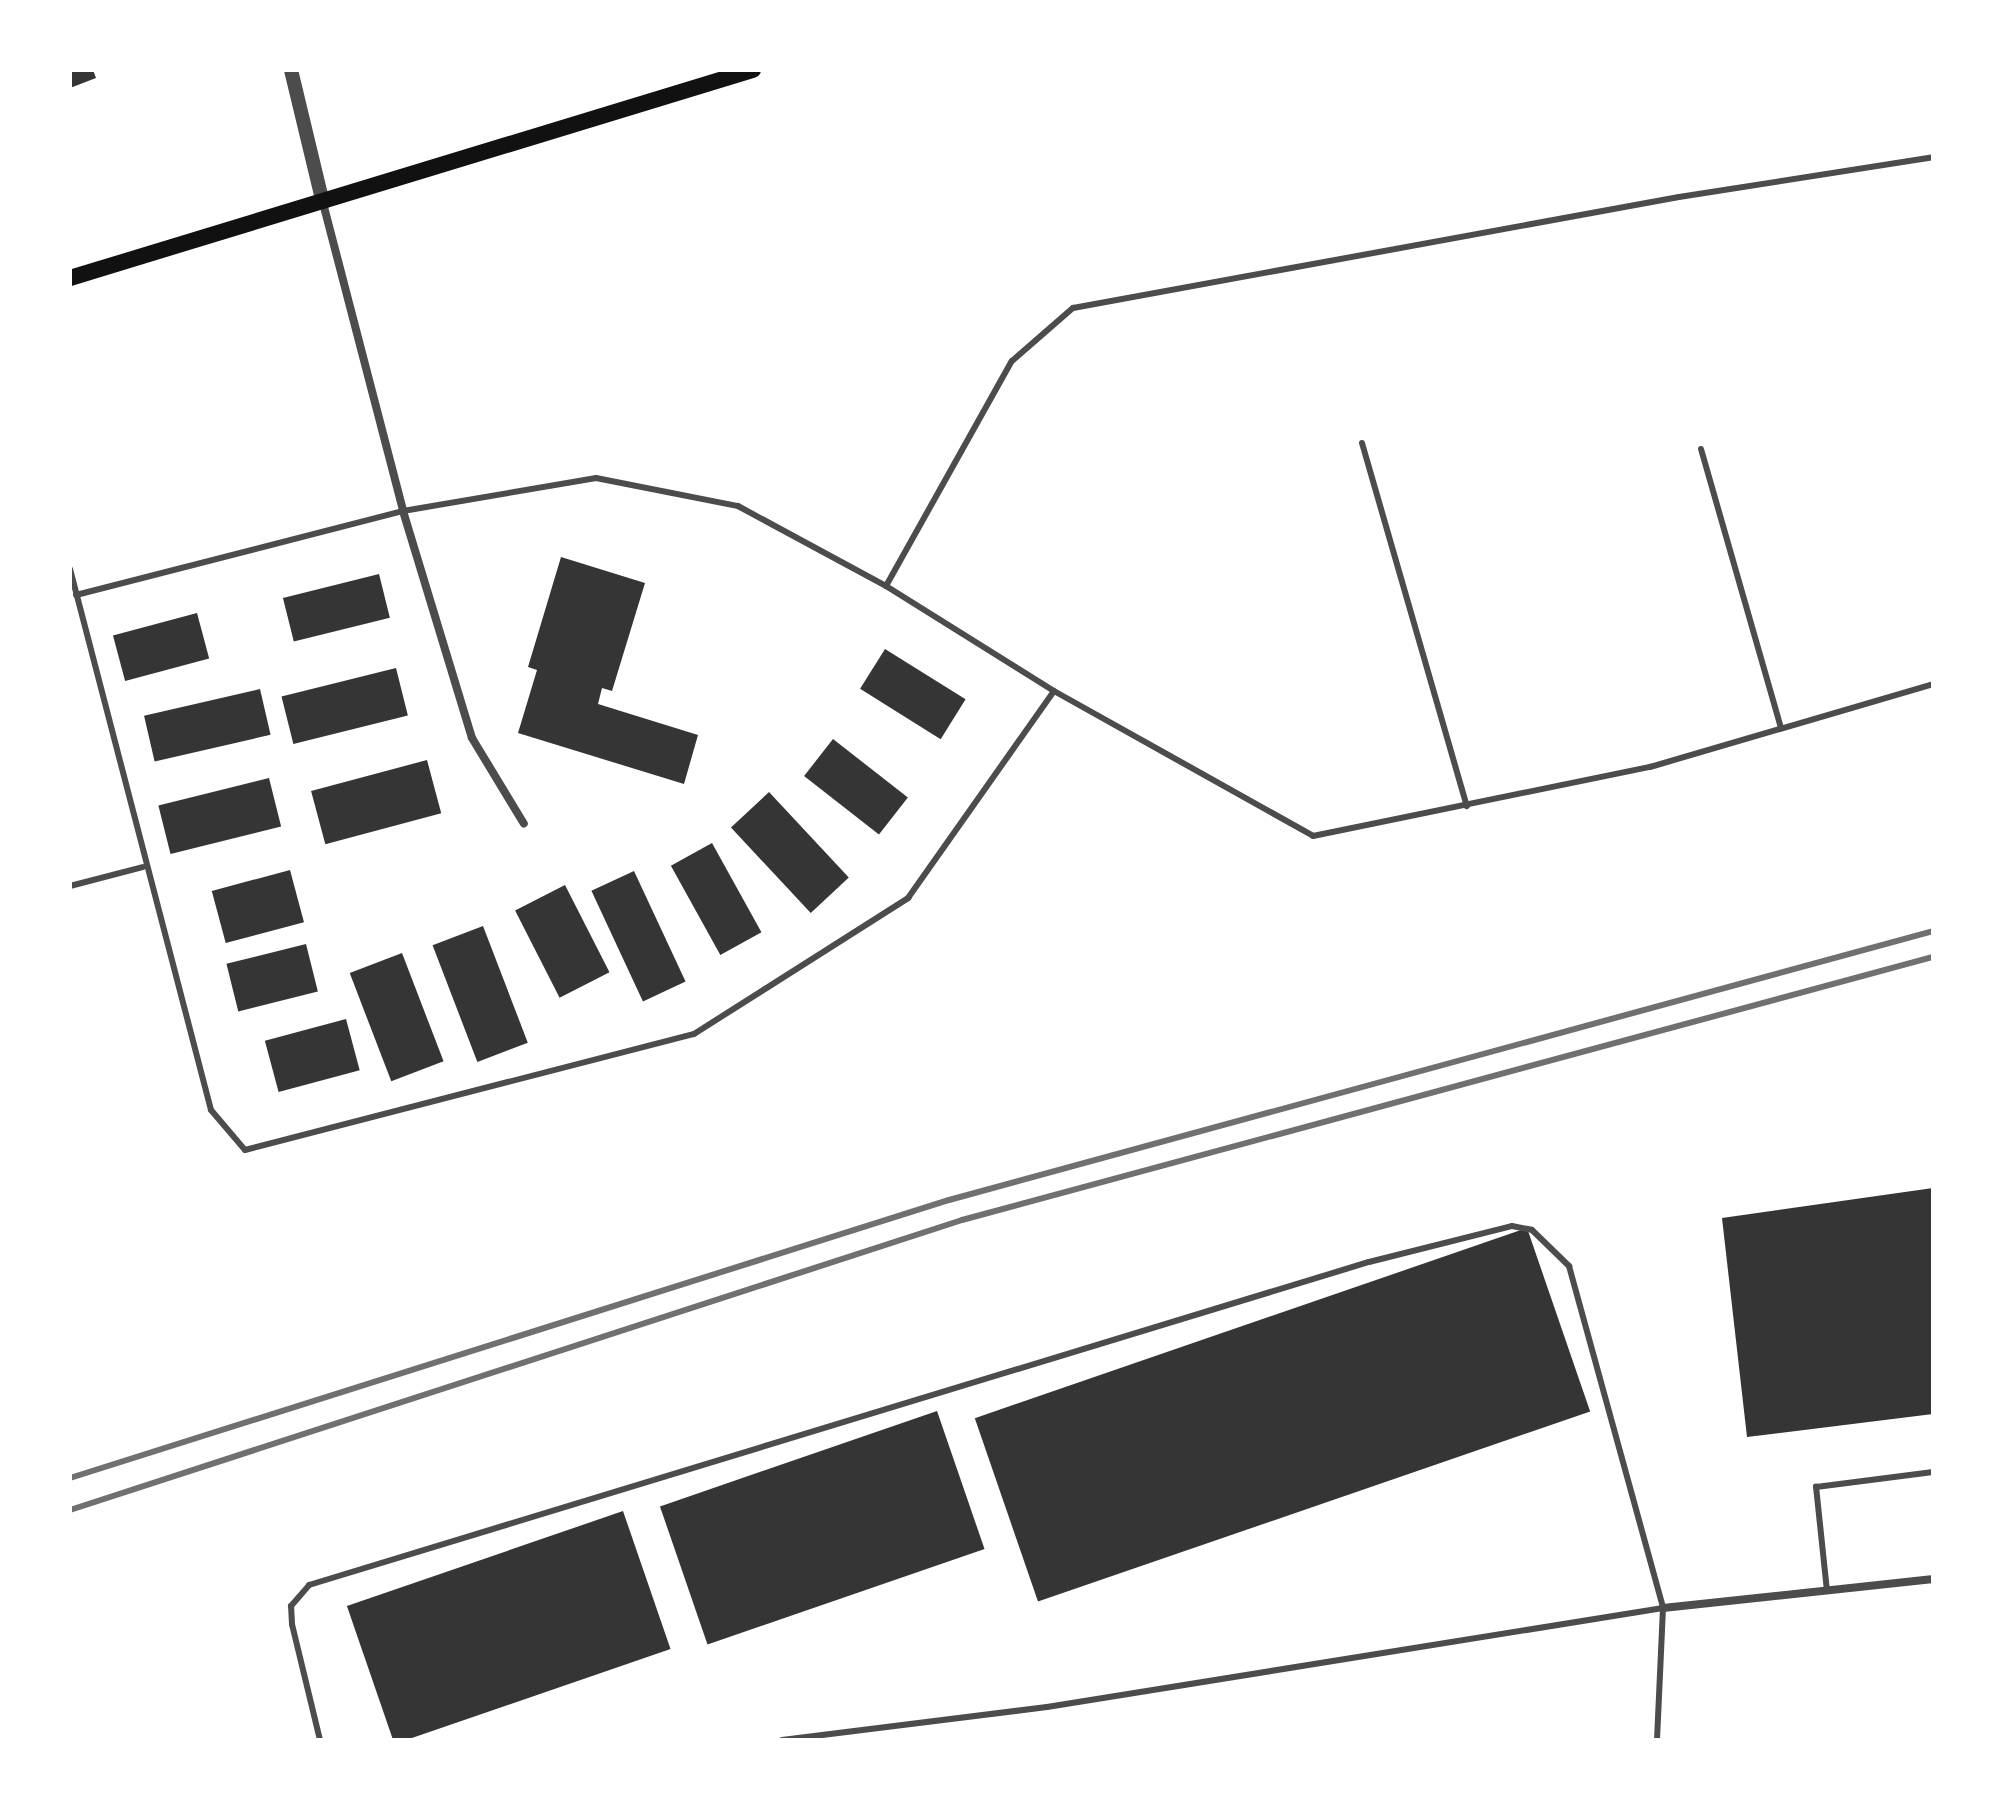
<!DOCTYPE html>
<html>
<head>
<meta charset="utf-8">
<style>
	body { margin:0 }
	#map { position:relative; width:2003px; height:1810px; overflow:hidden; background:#fff; font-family:"Crimson Pro",serif }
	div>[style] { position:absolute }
	.building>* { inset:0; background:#353535; transform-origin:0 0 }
	.service>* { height:6px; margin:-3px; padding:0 3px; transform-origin:3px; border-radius:3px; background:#4c4c4c }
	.minor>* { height:8px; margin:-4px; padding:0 4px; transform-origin:4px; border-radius:4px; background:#4c4c4c }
	.tertiary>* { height:14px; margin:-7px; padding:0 7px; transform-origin:7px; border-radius:7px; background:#4c4c4c }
	.secondary>* { height:16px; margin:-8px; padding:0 8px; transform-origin:8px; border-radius:8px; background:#111 }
	.rail>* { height:6px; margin:-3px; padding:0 3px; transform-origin:3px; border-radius:3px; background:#707070 }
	span { translate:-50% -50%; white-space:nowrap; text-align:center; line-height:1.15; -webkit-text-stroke:8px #fff; paint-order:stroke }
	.frame { position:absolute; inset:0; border:72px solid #fff; pointer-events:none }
</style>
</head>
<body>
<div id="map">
	<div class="building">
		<i style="clip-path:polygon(70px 70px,93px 70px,96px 78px,70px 88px)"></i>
		<i style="clip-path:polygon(561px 557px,645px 583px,612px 691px,602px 688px,598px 704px,698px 735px,684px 784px,518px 733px,537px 670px,528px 667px)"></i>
		<i style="left:379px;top:574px;width:45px;height:99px;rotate:76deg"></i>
		<i style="left:197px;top:613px;width:47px;height:87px;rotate:75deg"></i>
		<i style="left:885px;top:649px;width:95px;height:47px;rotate:32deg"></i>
		<i style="left:396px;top:668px;width:49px;height:118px;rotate:76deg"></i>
		<i style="left:260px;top:689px;width:47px;height:119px;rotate:77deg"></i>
		<i style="left:833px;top:739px;width:95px;height:47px;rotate:38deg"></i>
		<i style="left:427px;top:760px;width:55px;height:120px;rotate:75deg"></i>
		<i style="left:269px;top:778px;width:50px;height:114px;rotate:76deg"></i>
		<i style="left:769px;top:792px;width:117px;height:52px;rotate:47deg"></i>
		<i style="left:712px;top:843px;width:102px;height:47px;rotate:61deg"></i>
		<i style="left:290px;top:870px;width:54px;height:81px;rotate:75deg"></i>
		<i style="left:634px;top:871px;width:122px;height:47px;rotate:65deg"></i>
		<i style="left:565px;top:885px;width:98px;height:56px;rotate:63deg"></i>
		<i style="left:483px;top:926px;width:125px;height:54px;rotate:69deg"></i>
		<i style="left:306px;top:944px;width:49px;height:82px;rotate:76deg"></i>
		<i style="left:402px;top:953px;width:116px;height:56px;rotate:69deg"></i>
		<i style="left:346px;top:1019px;width:53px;height:84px;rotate:75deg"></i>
		<i style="clip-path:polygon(1933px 1188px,1933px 1414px,1747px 1437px,1722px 1218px)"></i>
		<i style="left:1527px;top:1228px;width:194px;height:584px;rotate:71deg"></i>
		<i style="left:937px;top:1411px;width:146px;height:293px;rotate:71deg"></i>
		<i style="left:623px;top:1511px;width:146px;height:292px;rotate:71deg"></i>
	</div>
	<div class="service">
		<i style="left:1362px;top:443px;width:378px;rotate:73.9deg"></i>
		<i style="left:1701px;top:449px;width:290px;rotate:74deg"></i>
		<i style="left:70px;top:569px;width:559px;rotate:75.39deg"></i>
		<i style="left:211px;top:1110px;width:52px;rotate:49.6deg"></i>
		<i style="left:245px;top:1150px;width:464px;rotate:-14.5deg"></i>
		<i style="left:694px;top:1034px;width:254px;rotate:-32.4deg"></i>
		<i style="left:908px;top:898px;width:253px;rotate:-54.8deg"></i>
		<i style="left:886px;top:586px;width:258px;rotate:-60.8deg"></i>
		<i style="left:1012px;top:361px;width:81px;rotate:-41deg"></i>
		<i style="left:1073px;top:308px;width:616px;rotate:-10.38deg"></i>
		<i style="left:1679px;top:197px;width:257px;rotate:-8.9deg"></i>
		<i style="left:76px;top:595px;width:338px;rotate:-14.4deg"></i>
		<i style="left:403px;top:511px;width:196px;rotate:-9.7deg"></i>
		<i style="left:596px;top:478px;width:145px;rotate:11.2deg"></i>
		<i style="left:738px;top:506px;width:168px;rotate:28.4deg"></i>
		<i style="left:886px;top:586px;width:198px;rotate:32deg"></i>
		<i style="left:1054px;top:691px;width:297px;rotate:29.2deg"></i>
		<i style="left:1313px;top:836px;width:344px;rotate:-11.6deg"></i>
		<i style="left:1650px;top:767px;width:295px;rotate:-16.3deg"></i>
		<i style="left:70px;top:886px;width:75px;rotate:-14.6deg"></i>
		<i style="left:1827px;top:1591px;width:105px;rotate:-96deg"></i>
		<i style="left:1816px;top:1487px;width:118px;rotate:-7.3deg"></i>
		<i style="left:320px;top:1740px;width:119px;rotate:-103.6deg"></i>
		<i style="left:292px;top:1624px;width:18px;rotate:-93deg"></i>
		<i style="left:291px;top:1606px;width:28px;rotate:-49deg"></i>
		<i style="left:309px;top:1585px;width:1108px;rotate:-16.95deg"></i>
		<i style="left:1369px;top:1262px;width:147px;rotate:-14.1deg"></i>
		<i style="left:1512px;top:1226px;width:20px;rotate:11deg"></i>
		<i style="left:1532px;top:1230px;width:52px;rotate:44.2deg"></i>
		<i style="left:1569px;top:1266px;width:355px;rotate:74.6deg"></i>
		<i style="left:1663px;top:1608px;width:132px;rotate:92.6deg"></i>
		<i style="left:782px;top:1740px;width:267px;rotate:-7.1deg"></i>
		<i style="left:1047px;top:1707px;width:624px;rotate:-9.13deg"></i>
	</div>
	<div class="minor">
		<i style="left:323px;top:203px;width:318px;rotate:75.4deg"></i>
		<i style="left:403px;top:511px;width:237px;rotate:73.1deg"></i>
		<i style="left:472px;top:738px;width:100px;rotate:58.8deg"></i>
		<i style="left:1663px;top:1608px;width:272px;rotate:-6.1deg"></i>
	</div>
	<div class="tertiary">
		<i style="left:291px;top:70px;width:137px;rotate:76.5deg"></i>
	</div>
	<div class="secondary">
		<i style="left:70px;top:278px;width:714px;rotate:-16.94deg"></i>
	</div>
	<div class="rail">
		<i style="left:70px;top:1478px;width:922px;rotate:-17.55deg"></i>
		<i style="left:949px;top:1200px;width:1020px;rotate:-15.29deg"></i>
		<i style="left:70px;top:1510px;width:938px;rotate:-18.01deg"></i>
		<i style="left:962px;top:1220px;width:1006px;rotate:-15.16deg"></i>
	</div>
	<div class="frame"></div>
</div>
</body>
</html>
